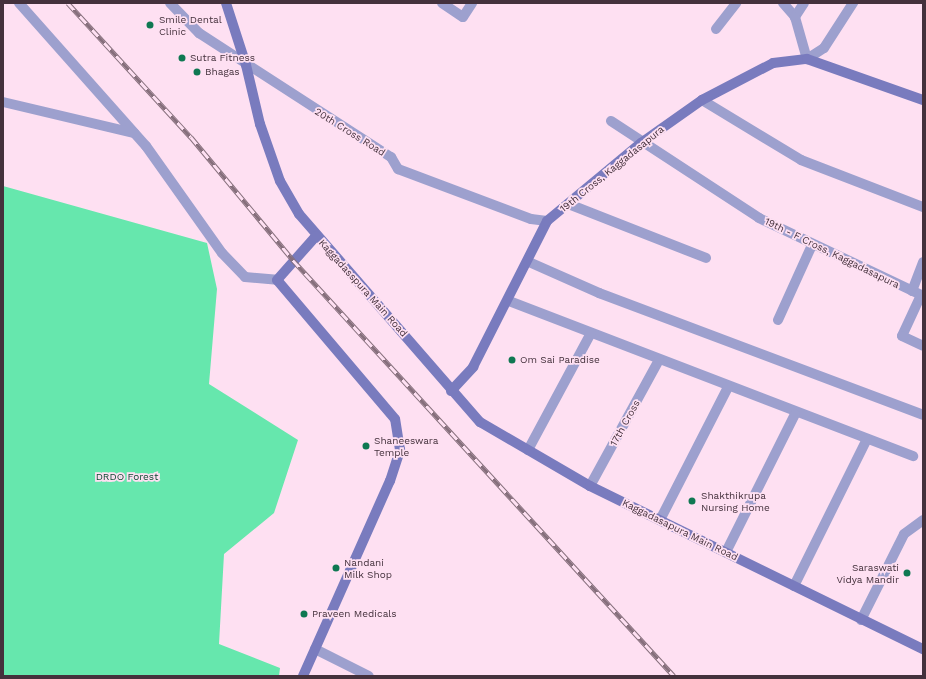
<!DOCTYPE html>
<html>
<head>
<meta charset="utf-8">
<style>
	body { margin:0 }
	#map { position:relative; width:926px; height:679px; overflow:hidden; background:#fee0f2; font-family:"Work Sans",sans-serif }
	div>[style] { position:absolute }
	.green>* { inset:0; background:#66e7ad }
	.street>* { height:10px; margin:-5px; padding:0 5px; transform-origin:5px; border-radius:5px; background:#9da0ce }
	.secondary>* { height:10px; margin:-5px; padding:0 5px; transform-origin:5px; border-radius:5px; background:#797bbe }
	.rail>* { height:4.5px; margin-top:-2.25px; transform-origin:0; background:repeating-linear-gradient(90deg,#fee0f2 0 9px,#866f7c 0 18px); box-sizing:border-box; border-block:1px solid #866f7c }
	.dots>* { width:11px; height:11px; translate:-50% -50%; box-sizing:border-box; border:2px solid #fee0f2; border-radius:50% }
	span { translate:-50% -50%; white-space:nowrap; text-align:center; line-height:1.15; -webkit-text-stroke:3.5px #fee0f2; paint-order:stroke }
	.poi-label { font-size:10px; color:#44313c }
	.left { translate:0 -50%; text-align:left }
	.right { translate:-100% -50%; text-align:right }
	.street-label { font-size:10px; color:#44313c }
	.park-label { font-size:10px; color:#0c4830 }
	.frame { position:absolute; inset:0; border:4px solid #44313c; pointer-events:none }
</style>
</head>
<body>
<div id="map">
	<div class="green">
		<i style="clip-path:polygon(3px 186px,207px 243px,217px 289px,209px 384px,298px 440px,274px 513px,224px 554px,219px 644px,280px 668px,279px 676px,3px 676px)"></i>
	</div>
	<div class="street">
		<i style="left:19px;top:3px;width:191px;rotate:48.4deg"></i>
		<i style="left:146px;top:146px;width:131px;rotate:54.6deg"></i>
		<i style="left:222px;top:253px;width:33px;rotate:46deg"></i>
		<i style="left:245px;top:277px;width:32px;rotate:5deg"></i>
		<i style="left:170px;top:3px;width:42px;rotate:46deg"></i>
		<i style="left:199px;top:33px;width:229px;rotate:32.9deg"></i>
		<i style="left:391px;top:157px;width:14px;rotate:60deg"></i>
		<i style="left:398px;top:169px;width:142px;rotate:20.6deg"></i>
		<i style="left:531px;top:219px;width:16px;rotate:7deg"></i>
		<i style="left:442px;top:3px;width:25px;rotate:34deg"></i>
		<i style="left:463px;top:17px;width:17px;rotate:-57deg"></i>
		<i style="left:783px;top:3px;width:18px;rotate:49deg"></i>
		<i style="left:804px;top:3px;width:17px;rotate:123deg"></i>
		<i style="left:795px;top:17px;width:44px;rotate:74.1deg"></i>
		<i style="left:807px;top:59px;width:20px;rotate:-33deg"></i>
		<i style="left:824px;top:48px;width:54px;rotate:-57.2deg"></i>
		<i style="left:716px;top:29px;width:33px;rotate:-52deg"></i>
		<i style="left:702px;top:100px;width:116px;rotate:31.2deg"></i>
		<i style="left:801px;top:160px;width:131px;rotate:21.1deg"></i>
		<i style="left:3px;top:102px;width:135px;rotate:13.3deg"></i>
		<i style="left:611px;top:121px;width:177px;rotate:33.2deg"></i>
		<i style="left:759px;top:218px;width:182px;rotate:25.4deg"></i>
		<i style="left:571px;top:205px;width:145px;rotate:21.4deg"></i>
		<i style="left:529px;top:262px;width:77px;rotate:23.9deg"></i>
		<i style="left:599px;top:293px;width:346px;rotate:20.6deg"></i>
		<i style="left:912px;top:291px;width:31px;rotate:-69deg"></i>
		<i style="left:921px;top:295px;width:45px;rotate:114.9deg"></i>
		<i style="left:902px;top:336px;width:23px;rotate:25deg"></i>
		<i style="left:509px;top:301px;width:433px;rotate:21deg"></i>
		<i style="left:778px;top:320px;width:82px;rotate:-65.6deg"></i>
		<i style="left:528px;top:450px;width:133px;rotate:-61.7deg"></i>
		<i style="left:590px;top:486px;width:144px;rotate:-61.3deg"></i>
		<i style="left:660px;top:520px;width:149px;rotate:-62.9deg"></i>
		<i style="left:726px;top:552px;width:154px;rotate:-63.4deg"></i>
		<i style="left:794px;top:586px;width:164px;rotate:-63.6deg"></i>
		<i style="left:861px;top:620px;width:96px;rotate:-63.4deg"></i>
		<i style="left:904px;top:534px;width:24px;rotate:-36deg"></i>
		<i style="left:315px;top:649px;width:60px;rotate:26.6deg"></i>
	</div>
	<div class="secondary">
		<i style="left:226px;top:3px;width:65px;rotate:72.1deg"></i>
		<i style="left:246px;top:65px;width:61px;rotate:76.7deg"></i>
		<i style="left:260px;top:124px;width:60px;rotate:70.7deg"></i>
		<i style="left:280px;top:181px;width:38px;rotate:60deg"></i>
		<i style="left:299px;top:214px;width:276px;rotate:49deg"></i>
		<i style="left:480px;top:422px;width:127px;rotate:30.2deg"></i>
		<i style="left:590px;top:486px;width:371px;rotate:26.1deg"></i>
		<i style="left:451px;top:391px;width:33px;rotate:-47deg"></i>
		<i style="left:473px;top:367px;width:164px;rotate:-63.1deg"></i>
		<i style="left:547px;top:221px;width:122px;rotate:-39.7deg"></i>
		<i style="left:641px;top:143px;width:75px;rotate:-35.2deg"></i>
		<i style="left:702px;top:100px;width:80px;rotate:-27.5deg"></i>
		<i style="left:773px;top:63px;width:34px;rotate:-7deg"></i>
		<i style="left:807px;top:59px;width:123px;rotate:19.5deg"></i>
		<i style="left:303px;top:676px;width:214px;rotate:-66deg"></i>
		<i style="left:390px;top:481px;width:33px;rotate:-72deg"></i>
		<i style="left:400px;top:450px;width:31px;rotate:-99deg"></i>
		<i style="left:395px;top:419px;width:182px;rotate:-130.3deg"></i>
		<i style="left:277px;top:280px;width:59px;rotate:-48.4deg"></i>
	</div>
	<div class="rail">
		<i style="left:68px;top:3px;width:182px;rotate:47.5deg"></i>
		<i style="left:191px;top:137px;width:160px;rotate:50.3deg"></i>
		<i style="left:293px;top:260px;width:564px;rotate:47.51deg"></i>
	</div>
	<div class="dots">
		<i style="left:150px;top:25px;background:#0f7852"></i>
		<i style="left:182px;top:58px;background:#0f7852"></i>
		<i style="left:197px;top:72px;background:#0f7852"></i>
		<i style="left:512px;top:360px;background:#0f7852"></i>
		<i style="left:366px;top:446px;background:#0f7852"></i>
		<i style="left:692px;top:501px;background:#0f7852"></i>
		<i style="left:336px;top:568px;background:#0f7852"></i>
		<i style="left:907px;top:573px;background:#0f7852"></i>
		<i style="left:304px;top:614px;background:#0f7852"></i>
	</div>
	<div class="poi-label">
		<span class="left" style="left:159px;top:25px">Smile Dental<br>Clinic</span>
		<span class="left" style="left:190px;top:58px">Sutra Fitness</span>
		<span class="left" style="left:205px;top:72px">Bhagas</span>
		<span class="left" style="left:520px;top:360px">Om Sai Paradise</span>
		<span class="left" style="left:374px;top:446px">Shaneeswara<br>Temple</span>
		<span class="left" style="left:701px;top:501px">Shakthikrupa<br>Nursing Home</span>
		<span class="left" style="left:344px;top:568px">Nandani<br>Milk Shop</span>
		<span class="right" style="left:899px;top:573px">Saraswati<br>Vidya Mandir</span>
		<span class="left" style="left:312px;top:614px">Praveen Medicals</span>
	</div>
	<div class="street-label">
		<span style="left:350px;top:132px;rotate:32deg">20th Cross Road</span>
		<span style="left:612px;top:169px;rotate:-39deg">19th Cross, Kaggadasapura</span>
		<span style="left:832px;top:253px;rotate:26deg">19th - F Cross, Kaggadasapura</span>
		<span style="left:363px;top:288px;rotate:48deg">Kaggadasspura Main Road</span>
		<span style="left:625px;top:423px;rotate:-61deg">17th Cross</span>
		<span style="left:680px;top:530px;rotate:26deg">Kaggadasapura Main Road</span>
	</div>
	<div class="park-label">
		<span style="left:127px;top:477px">DRDO Forest</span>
	</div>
	<div class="frame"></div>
</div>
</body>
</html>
